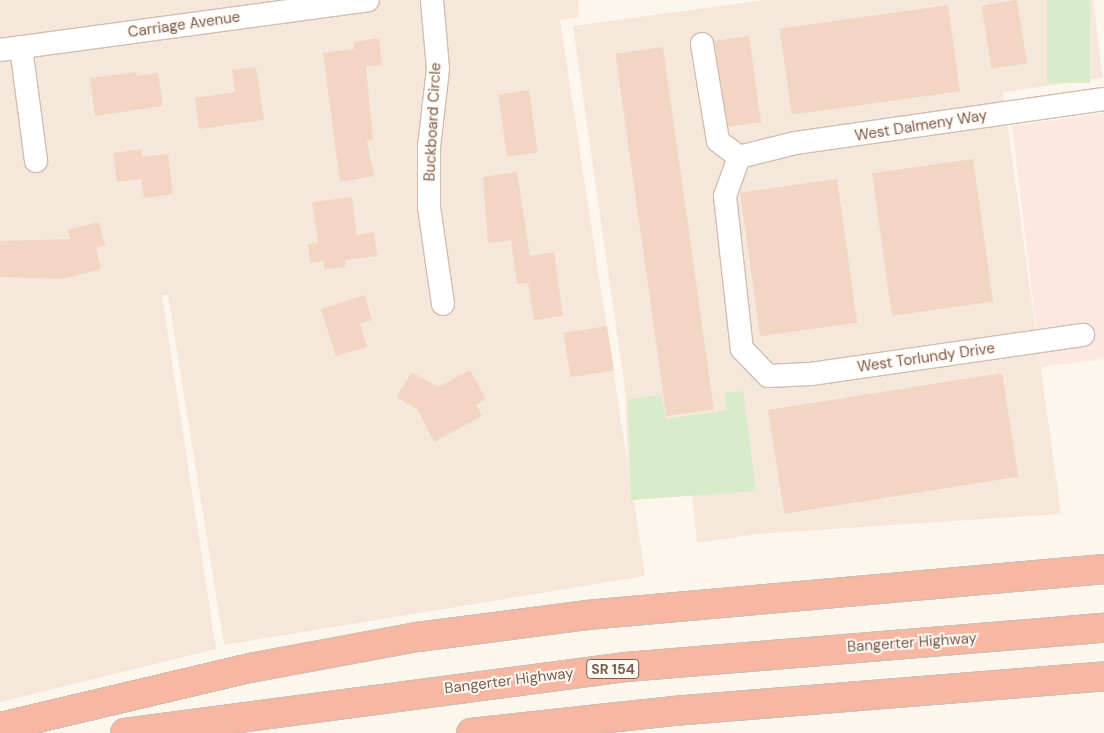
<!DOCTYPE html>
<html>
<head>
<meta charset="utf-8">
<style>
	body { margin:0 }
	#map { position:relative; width:1104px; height:733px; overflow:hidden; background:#fdf6ec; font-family:"DM Sans",sans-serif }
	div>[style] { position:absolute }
	.residential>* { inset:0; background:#f5e8da }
	.commercial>* { inset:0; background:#fde8e0 }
	.green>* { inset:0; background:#d8ecc9; transform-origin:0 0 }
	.building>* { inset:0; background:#f3d5c3; transform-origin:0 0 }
	.roads { filter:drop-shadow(1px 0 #d1beb0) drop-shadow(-1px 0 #d1beb0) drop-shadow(0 1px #d1beb0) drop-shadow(0 -1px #d1beb0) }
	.minor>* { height:22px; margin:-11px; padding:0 11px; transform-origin:11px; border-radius:11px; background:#fff }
	.motorway>* { height:28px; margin:-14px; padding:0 14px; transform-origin:14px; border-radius:14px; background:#f7b7a3 }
	span { translate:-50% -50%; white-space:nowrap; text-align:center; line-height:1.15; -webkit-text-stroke:4px #fffaf3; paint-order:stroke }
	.shield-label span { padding:1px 4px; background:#fffaf3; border:1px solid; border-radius:4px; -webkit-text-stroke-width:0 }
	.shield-label { font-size:14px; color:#7a5c4d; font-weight:700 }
	.street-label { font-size:15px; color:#7a5c4d }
</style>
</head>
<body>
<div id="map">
	<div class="residential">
		<i style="clip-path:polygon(0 0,578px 0,579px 17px,560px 20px,628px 467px,625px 389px,573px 26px,764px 0,1093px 0,1103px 78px,1003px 92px,1061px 514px,757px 534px,697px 543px,692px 494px,634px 500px,645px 576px,224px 645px,168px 295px,162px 295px,216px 649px,0 702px)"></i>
	</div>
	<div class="commercial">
		<i style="clip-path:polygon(1104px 113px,1104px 359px,1041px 367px,1012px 126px)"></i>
	</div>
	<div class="green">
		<i style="left:1047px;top:0;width:43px;height:83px"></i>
		<i style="clip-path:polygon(743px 391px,756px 491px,631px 500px,628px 399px,661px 395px,667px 419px,727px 410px,724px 393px)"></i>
	</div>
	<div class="building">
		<i style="left:1017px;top:0;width:64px;height:36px;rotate:81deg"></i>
		<i style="left:948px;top:5px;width:87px;height:170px;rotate:82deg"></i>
		<i style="left:749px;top:36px;width:87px;height:35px;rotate:82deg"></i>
		<i style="clip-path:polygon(379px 38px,382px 65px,366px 67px,373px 140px,367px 141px,374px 176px,340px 182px,323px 53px,354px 49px,354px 42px)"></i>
		<i style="left:663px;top:47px;width:366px;height:48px;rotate:82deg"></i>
		<i style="clip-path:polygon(256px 67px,264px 120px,199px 129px,195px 98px,235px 92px,232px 70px)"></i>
		<i style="clip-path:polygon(136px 72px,136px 76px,158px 73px,163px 106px,95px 116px,90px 78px)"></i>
		<i style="left:529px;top:90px;width:63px;height:31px;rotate:82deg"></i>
		<i style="clip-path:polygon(141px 149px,142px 157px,168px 154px,173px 194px,144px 198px,141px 179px,117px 182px,113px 153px)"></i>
		<i style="left:973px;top:159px;width:144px;height:102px;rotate:82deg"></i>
		<i style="clip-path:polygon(517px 172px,530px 256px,554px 252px,563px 316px,534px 320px,528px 283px,517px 284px,511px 240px,488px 243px,483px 177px)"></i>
		<i style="left:837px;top:179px;width:145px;height:98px;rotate:82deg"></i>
		<i style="clip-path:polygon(352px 197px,357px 235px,374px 232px,377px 256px,345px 260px,346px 267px,325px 269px,323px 261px,310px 263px,308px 244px,318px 242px,312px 202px)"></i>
		<i style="clip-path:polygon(99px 222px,105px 245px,96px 248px,101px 269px,63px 279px,0 277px,0 241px,71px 239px,67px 230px)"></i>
		<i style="clip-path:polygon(365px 295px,372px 320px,360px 324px,367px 347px,336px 356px,321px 309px)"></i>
		<i style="left:607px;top:326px;width:45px;height:44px;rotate:81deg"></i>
		<i style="clip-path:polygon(470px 370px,486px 399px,476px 405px,482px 416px,434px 442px,417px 409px,396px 397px,412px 372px,438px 387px)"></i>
		<i style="left:1002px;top:373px;width:105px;height:237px;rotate:81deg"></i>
	</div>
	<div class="roads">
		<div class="minor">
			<i style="left:432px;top:0;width:69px;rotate:85deg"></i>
			<i style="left:438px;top:69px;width:79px;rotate:96.6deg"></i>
			<i style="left:429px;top:147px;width:60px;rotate:90deg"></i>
			<i style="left:429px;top:207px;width:98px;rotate:81.8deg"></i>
			<i style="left:702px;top:44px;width:98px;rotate:80.6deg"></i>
			<i style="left:718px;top:141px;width:26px;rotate:37deg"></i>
			<i style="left:739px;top:157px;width:41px;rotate:109.7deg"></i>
			<i style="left:725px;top:196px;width:154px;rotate:83.7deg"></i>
			<i style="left:742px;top:349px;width:37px;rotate:46deg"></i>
			<i style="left:768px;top:376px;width:43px;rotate:-2.7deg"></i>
			<i style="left:811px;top:374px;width:275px;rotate:-8.2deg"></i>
			<i style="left:21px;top:47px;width:115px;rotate:82.5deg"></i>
			<i style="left:0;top:50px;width:371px;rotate:-7.7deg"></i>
			<i style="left:739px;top:157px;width:58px;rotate:-14deg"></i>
			<i style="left:795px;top:143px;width:312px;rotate:-8.1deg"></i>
		</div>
		<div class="motorway">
			<i style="left:0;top:727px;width:257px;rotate:-13.3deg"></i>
			<i style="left:250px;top:668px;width:171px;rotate:-10.5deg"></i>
			<i style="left:418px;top:637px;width:170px;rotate:-7.4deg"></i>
			<i style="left:587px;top:615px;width:519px;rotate:-5.08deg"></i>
			<i style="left:125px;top:733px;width:505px;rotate:-7.5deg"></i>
			<i style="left:626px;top:667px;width:480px;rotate:-4.7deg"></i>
			<i style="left:471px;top:733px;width:203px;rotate:-6.2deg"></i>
			<i style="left:673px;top:711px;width:432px;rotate:-4.6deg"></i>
		</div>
	</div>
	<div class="shield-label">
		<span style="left:613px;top:669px">SR 154</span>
	</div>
	<div class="street-label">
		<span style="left:184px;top:25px;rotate:-8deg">Carriage Avenue</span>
		<span style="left:433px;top:122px;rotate:-87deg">Buckboard Circle</span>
		<span style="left:921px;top:126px;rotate:-9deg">West Dalmeny Way</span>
		<span style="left:926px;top:358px;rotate:-8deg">West Torlundy Drive</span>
		<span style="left:912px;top:643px;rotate:-4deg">Bangerter Highway</span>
		<span style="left:509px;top:681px;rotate:-7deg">Bangerter Highway</span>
	</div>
</div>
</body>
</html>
